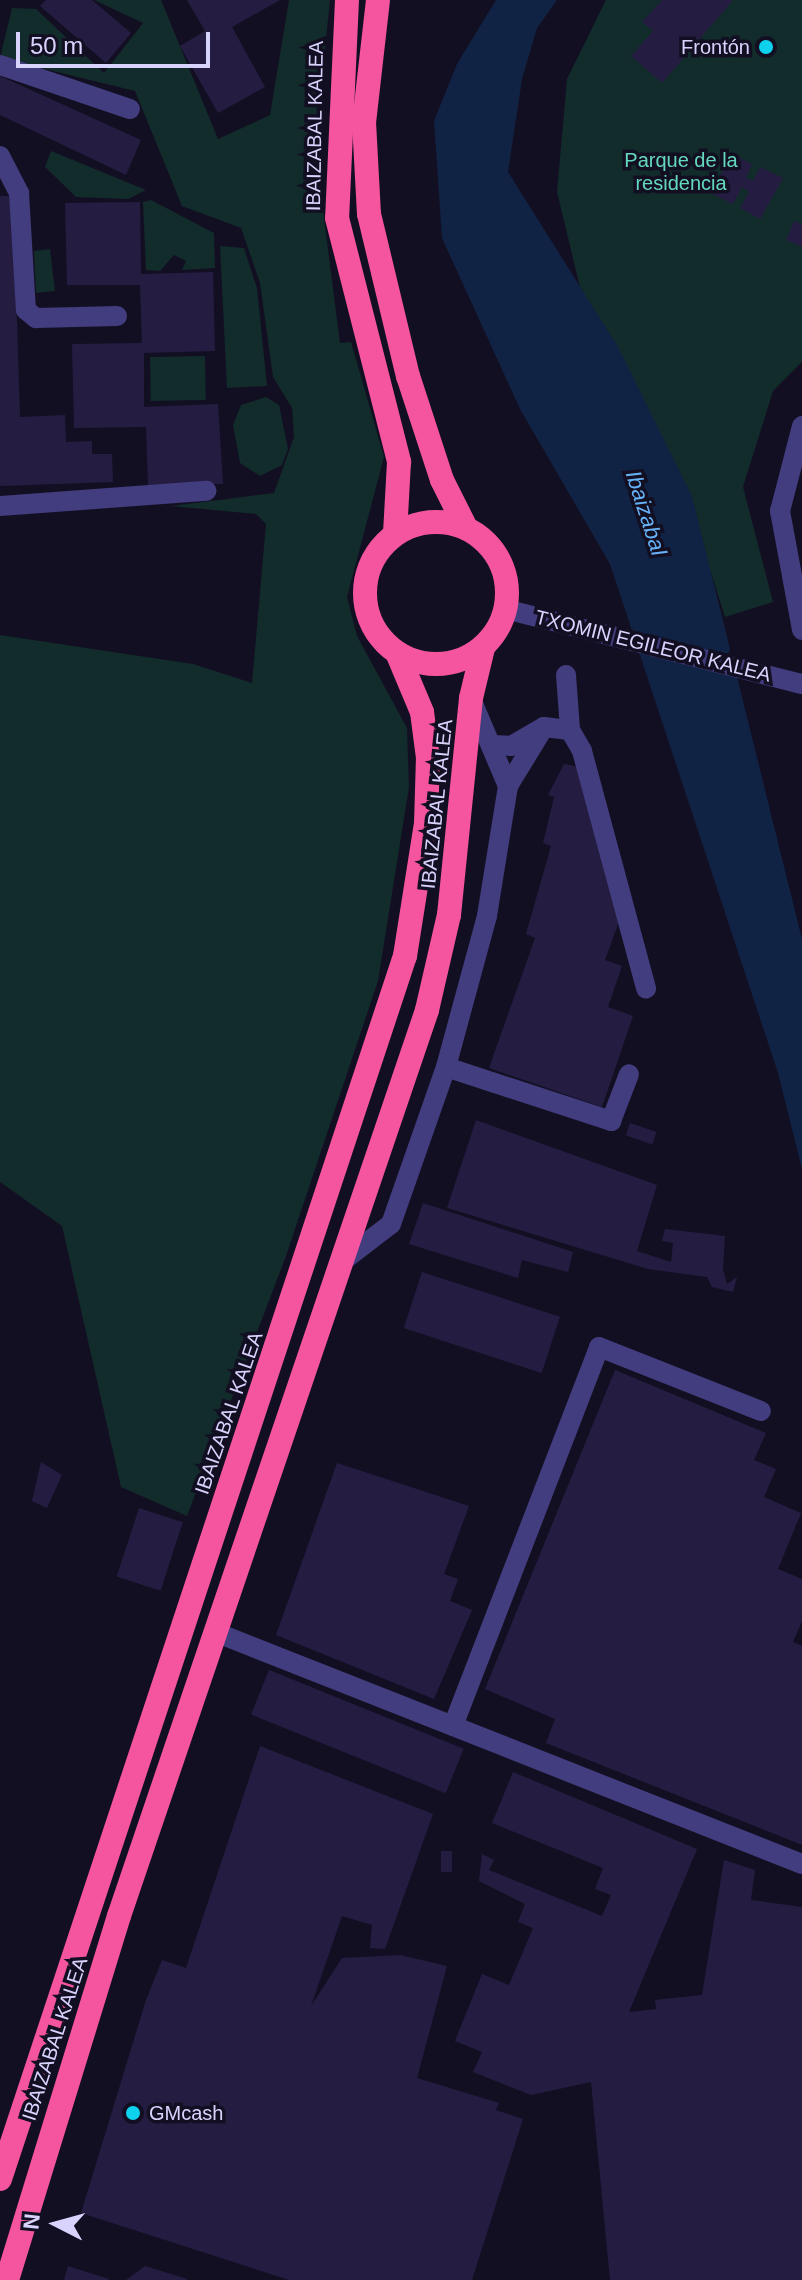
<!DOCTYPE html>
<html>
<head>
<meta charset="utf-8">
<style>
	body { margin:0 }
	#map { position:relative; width:802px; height:2280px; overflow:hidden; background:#130f22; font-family:Helvetica,sans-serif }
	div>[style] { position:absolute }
	.green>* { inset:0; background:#122b2b; transform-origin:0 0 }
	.water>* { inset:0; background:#112344 }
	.building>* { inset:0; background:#251c42; transform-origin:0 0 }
	.minor>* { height:20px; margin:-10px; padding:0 10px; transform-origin:10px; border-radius:10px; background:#413d7e }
	.highway>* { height:24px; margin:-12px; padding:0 12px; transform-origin:12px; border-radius:12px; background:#f5559e }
	.highway>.ring { margin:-12px; padding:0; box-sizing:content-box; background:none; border:24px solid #f5559e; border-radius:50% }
	.dots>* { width:22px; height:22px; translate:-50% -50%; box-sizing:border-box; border:4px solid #130f22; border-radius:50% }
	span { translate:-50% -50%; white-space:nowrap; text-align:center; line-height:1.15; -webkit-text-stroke:7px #130f22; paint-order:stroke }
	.poi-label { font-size:20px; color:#d8d3fc }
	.right { translate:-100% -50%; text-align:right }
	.left { translate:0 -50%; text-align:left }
	.street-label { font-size:20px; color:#d8d3fc }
	.park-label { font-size:20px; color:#63d8bd }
	.water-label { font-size:22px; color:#67b1f6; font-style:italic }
	.north { position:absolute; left:16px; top:2184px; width:80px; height:80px; -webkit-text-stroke:6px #130f22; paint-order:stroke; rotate:276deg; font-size:22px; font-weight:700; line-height:32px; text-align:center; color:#d8d3fc }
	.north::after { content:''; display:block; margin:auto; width:28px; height:36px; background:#d8d3fc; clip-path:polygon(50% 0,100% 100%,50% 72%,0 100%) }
	.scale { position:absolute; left:16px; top:32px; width:194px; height:36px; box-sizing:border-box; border:4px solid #d8d3fc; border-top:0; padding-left:10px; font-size:24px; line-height:28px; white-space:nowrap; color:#d8d3fc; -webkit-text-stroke:6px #130f22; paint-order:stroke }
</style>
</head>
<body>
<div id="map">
	<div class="green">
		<i style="clip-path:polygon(94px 0,161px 0,218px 139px,270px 115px,289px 0,330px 0,315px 148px,340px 343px,351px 342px,384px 457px,347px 597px,357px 636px,407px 728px,409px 787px,378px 981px,286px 1256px,187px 1516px,121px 1487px,62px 1226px,0 1182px,0 635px,193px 664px,252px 683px,266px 524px,256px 514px,171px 506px,274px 493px,294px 437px,292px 408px,273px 377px,260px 283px,241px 228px,182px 206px,135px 91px,0 58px,12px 8px,36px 9px,104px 73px,143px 23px)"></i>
		<i style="clip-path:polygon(606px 0,802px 0,802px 362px,773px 391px,743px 487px,773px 602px,725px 617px,678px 468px,580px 287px,557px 192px,567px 79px)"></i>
		<i style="clip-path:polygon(51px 151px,146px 190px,128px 199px,76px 197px,45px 167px)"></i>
		<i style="clip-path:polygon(151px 200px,214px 233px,215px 268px,182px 270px,186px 261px,174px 255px,160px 271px,146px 270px,143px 202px)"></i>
		<i style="clip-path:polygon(220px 246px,244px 248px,257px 288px,267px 386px,227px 388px)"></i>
		<i style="clip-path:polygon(50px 249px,55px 291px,36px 293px,34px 251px)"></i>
		<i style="left:205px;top:356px;width:44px;height:55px;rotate:89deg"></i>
		<i style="clip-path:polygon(266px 397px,279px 405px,288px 449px,282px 465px,260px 476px,240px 463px,233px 425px,241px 405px)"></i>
	</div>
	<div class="water">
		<i style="clip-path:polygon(496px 0,557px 0,537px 28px,522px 79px,508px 172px,618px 347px,692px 496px,802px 939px,802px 1169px,778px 1073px,610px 564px,520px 409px,442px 238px,434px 121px,457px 64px)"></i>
	</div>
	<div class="building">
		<i style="clip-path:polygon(46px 0,92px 0,131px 33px,106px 63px,40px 6px)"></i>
		<i style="clip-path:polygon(187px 0,280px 0,232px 27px,265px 87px,218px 113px,180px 46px,205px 31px)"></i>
		<i style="clip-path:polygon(662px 0,733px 0,662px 83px,631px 56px,653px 31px,642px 22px)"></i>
		<i style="clip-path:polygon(0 76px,141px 140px,126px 175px,0 115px)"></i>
		<i style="clip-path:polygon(732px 154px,752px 164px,746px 178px,753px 181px,760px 167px,783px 178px,760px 219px,740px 208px,749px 192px,742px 187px,733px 204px,711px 193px)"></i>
		<i style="clip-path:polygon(0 196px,13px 196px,20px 417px,65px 415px,66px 442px,92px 441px,92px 454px,112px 454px,113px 482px,0 486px)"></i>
		<i style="clip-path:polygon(140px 202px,141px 274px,213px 272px,215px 351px,144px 353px,144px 407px,218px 404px,223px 484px,148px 485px,146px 427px,74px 428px,72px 344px,142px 343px,140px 285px,67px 285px,65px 203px)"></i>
		<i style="clip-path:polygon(794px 221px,802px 224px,802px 247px,786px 240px)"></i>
		<i style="clip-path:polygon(564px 764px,579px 767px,622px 913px,605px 960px,622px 966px,608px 1007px,633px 1016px,602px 1107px,489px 1068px,535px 938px,526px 934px,551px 846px,543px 843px,554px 797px,548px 795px)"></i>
		<i style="clip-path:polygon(476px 1120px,657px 1185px,637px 1251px,671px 1262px,673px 1243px,662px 1241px,665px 1229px,725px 1236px,723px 1269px,727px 1284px,737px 1277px,733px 1292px,712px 1287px,707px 1277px,648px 1269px,447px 1208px)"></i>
		<i style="left:630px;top:1123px;width:28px;height:13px;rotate:19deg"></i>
		<i style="clip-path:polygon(423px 1203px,573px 1252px,568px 1272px,522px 1260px,518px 1278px,409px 1244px)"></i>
		<i style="left:422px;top:1272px;width:145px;height:59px;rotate:18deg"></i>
		<i style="clip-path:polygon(615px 1370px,766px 1433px,754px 1460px,776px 1469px,764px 1497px,801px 1513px,778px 1569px,802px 1579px,802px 1621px,793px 1642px,802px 1646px,802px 1845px,546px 1743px,555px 1719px,485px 1689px)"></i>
		<i style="clip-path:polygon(41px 1462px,62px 1475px,47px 1508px,32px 1501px)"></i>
		<i style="clip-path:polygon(337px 1463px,469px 1506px,444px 1574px,458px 1579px,450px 1601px,472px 1610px,434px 1699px,276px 1635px)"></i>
		<i style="left:139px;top:1508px;width:46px;height:72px;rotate:18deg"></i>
		<i style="left:269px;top:1670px;width:210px;height:48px;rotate:22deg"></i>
		<i style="clip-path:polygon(260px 1746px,433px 1814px,385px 1949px,370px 1948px,372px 1925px,342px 1916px,311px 2006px,342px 1958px,400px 1955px,447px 1966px,417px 2078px,499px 2103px,496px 2110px,523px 2119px,472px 2280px,289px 2280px,81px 2213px,146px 2000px,162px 1960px,186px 1968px)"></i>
		<i style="clip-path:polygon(513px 1772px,697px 1849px,629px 2012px,656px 2009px,655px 2000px,702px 1995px,724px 1860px,755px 1870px,751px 1900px,802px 1907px,802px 2280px,610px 2280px,591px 2082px,531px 2095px,473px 2072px,482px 2052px,455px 2041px,482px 1974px,509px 1985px,533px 1928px,518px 1922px,525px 1904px,479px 1881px,482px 1854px,494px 1860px,489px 1870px,602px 1916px,611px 1895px,595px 1889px,603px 1868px,492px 1823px)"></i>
		<i style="left:441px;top:1851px;width:11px;height:21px"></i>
		<i style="clip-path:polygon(68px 2266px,109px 2279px,109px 2280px,64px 2280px)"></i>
		<i style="clip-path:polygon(145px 2266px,187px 2279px,187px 2280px,126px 2280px)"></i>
	</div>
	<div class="minor">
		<i style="left:0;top:65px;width:137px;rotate:18.7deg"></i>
		<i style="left:0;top:156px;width:42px;rotate:62.8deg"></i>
		<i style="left:19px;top:193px;width:117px;rotate:86.6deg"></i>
		<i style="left:26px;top:310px;width:13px;rotate:39deg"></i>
		<i style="left:36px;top:318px;width:81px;rotate:-1.4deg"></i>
		<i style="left:802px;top:426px;width:88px;rotate:104.5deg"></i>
		<i style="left:780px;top:511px;width:121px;rotate:79.5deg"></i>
		<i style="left:0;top:506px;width:207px;rotate:-4.2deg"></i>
		<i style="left:505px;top:609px;width:306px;rotate:14.2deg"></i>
		<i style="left:566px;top:675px;width:55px;rotate:85.8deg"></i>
		<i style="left:471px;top:699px;width:95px;rotate:67deg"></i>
		<i style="left:544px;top:727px;width:69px;rotate:121.4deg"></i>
		<i style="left:508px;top:786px;width:132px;rotate:99.2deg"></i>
		<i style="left:487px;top:916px;width:156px;rotate:105.2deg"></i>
		<i style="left:446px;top:1067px;width:174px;rotate:18.1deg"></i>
		<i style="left:611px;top:1121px;width:50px;rotate:-69deg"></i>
		<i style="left:494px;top:745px;width:17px;rotate:3deg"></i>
		<i style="left:511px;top:746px;width:38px;rotate:-30deg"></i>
		<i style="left:544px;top:727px;width:26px;rotate:7deg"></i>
		<i style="left:570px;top:730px;width:24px;rotate:60deg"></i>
		<i style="left:582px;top:751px;width:246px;rotate:74.9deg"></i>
		<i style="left:344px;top:1260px;width:59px;rotate:-37.5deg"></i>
		<i style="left:391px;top:1224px;width:166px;rotate:-70.7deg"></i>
		<i style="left:215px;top:1632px;width:631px;rotate:21.57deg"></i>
		<i style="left:453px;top:1726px;width:406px;rotate:-68.9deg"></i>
		<i style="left:599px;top:1347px;width:174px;rotate:21.6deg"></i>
	</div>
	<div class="highway">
		<i style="left:347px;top:0;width:218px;rotate:92.6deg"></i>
		<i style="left:337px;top:218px;width:252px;rotate:75.7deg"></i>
		<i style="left:399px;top:462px;width:72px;rotate:93.2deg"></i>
		<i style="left:378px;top:0;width:123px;rotate:96.5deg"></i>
		<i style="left:364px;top:122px;width:92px;rotate:86.9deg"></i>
		<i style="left:369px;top:214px;width:167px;rotate:76.5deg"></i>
		<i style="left:408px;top:376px;width:109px;rotate:71.9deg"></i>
		<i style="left:442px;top:480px;width:54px;rotate:63.4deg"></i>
		<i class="ring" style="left:365px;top:522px;width:118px;height:118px"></i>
		<i style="left:0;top:2179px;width:1288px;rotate:-71.68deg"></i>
		<i style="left:405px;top:956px;width:134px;rotate:-81deg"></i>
		<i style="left:426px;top:824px;width:66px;rotate:-88.3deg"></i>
		<i style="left:428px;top:758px;width:46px;rotate:-97.4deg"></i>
		<i style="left:422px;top:712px;width:62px;rotate:-112.8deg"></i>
		<i style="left:7px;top:2280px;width:381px;rotate:-72.9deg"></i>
		<i style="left:119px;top:1916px;width:957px;rotate:-71.22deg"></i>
		<i style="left:427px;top:1010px;width:98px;rotate:-77deg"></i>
		<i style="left:449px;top:915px;width:218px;rotate:-84.2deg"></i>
		<i style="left:471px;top:698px;width:51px;rotate:-76.5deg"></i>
	</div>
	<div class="dots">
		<i style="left:766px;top:47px;background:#0ed2ed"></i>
		<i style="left:133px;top:2113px;background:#0ed2ed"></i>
	</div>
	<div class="poi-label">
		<span class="right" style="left:750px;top:47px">Frontón</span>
		<span class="left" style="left:149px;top:2113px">GMcash</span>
	</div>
	<div class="street-label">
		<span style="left:315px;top:126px;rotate:-89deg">IBAIZABAL KALEA</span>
		<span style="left:653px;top:646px;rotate:14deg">TXOMIN EGILEOR KALEA</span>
		<span style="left:437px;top:804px;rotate:-84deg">IBAIZABAL KALEA</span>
		<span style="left:229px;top:1413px;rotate:-71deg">IBAIZABAL KALEA</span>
		<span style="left:55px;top:2039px;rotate:-72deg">IBAIZABAL KALEA</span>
	</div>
	<div class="park-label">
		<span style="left:681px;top:172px">Parque de la<br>residencia</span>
	</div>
	<div class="water-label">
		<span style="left:646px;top:513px;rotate:72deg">Ibaizabal</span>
	</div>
	<div class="north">N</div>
	<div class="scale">50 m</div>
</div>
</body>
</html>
